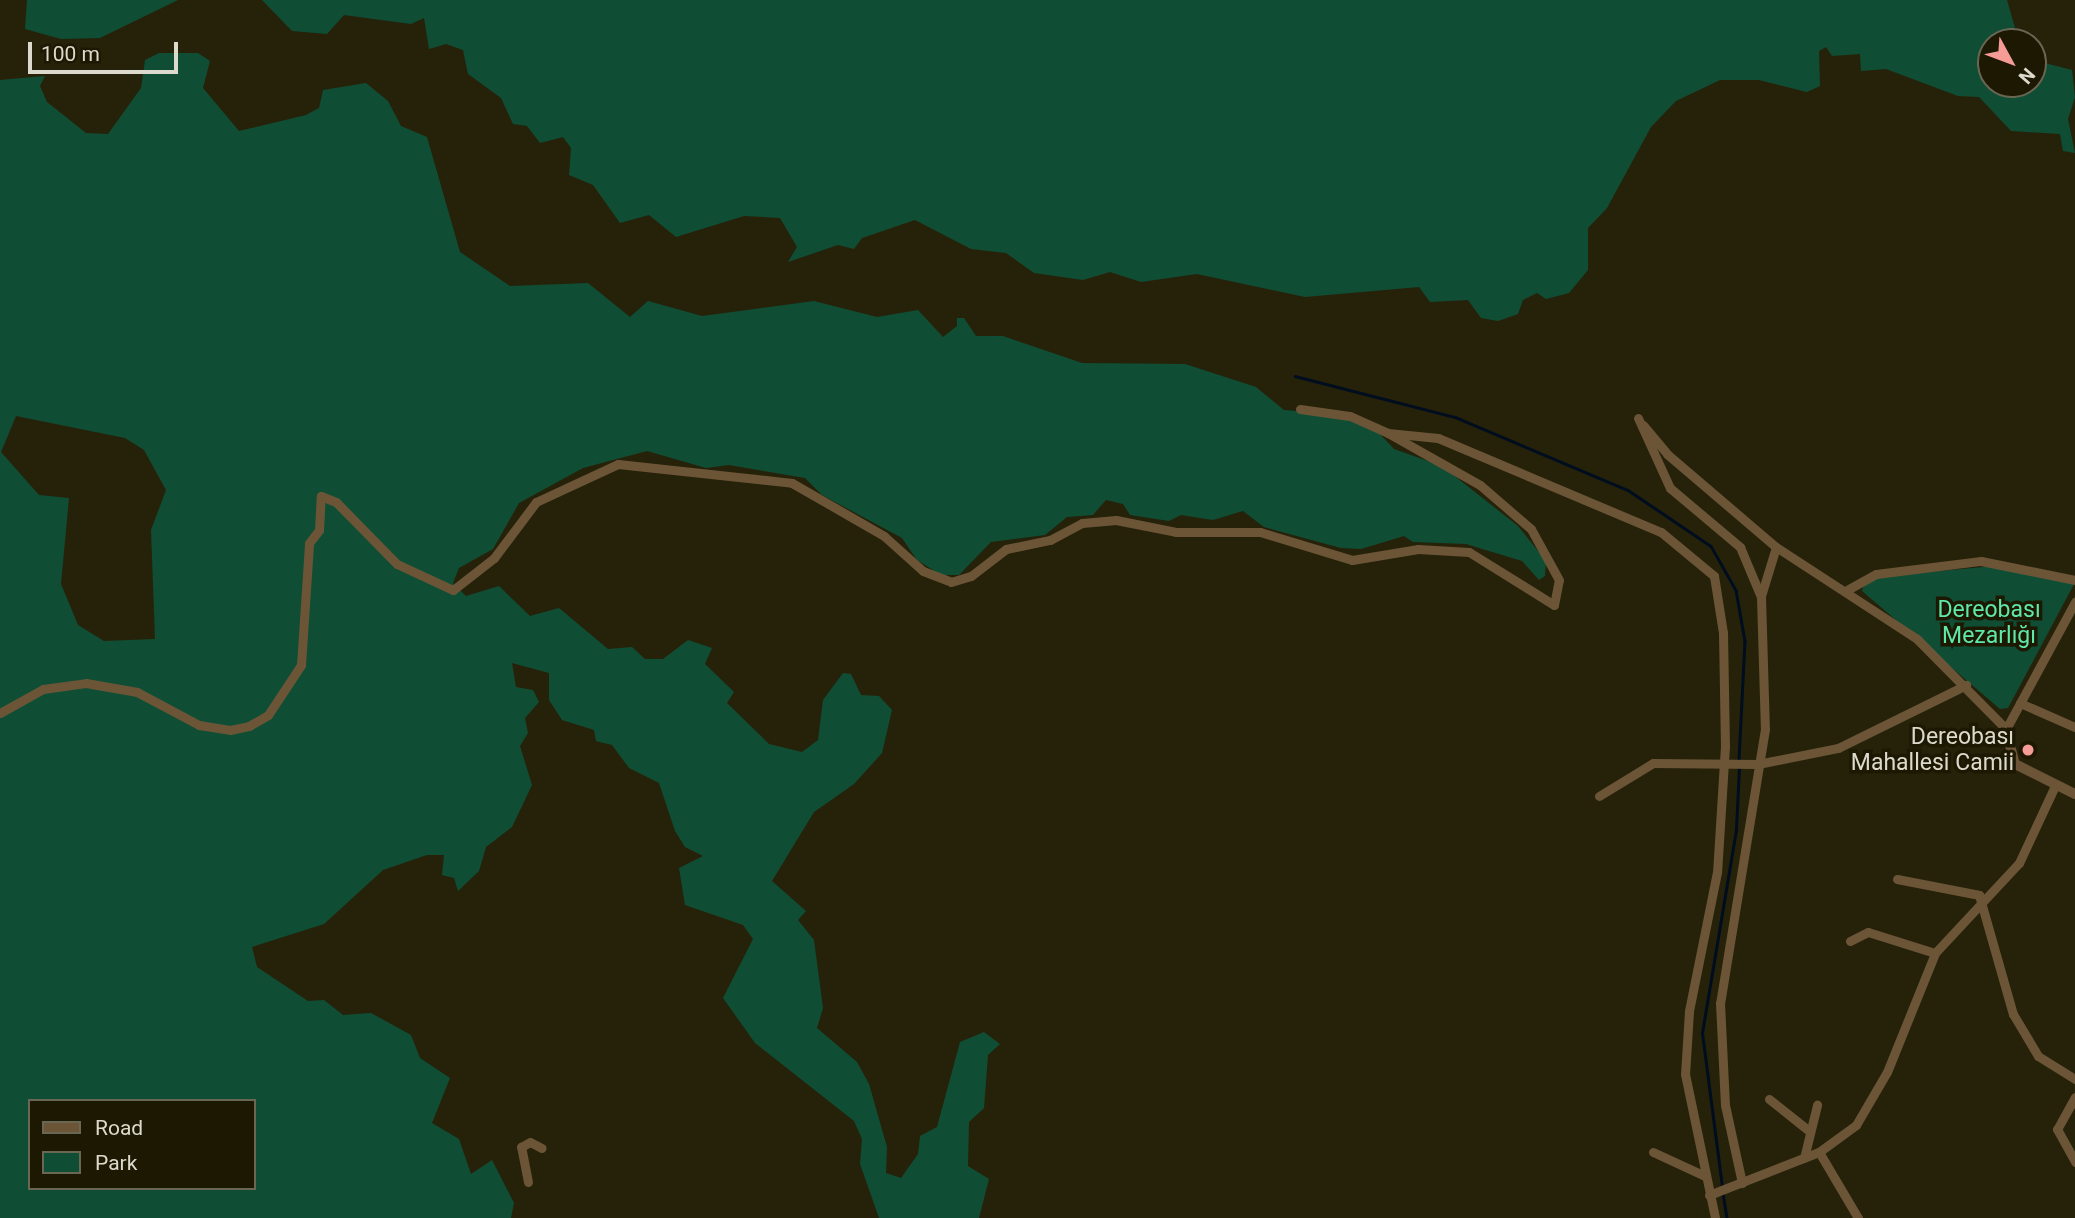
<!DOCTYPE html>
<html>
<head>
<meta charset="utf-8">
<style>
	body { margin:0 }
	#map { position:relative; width:2075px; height:1218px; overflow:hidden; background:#26220a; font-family:Roboto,sans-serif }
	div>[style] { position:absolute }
	.green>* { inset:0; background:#0f4e34 }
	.stream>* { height:2.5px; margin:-1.25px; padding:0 1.25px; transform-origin:1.25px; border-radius:1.25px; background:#000d1e }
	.minor>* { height:9px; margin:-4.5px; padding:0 4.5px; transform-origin:4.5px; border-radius:4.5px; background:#6c5537 }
	.tertiary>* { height:10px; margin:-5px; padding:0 5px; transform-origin:5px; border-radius:5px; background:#6c5537 }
	.dots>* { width:19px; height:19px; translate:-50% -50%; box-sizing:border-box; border:4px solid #1d1802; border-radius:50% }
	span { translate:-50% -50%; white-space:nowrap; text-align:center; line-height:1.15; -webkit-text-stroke:7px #1d1802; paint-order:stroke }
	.park-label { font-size:23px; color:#5ee8a9 }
	.poi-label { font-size:23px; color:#dcdacc }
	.right { translate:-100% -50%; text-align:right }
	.legend { position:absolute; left:28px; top:1099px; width:228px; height:91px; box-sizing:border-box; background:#1d1802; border:2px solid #696653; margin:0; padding:9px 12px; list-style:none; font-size:21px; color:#dcdacc }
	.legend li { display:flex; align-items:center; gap:14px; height:35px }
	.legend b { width:35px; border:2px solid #696653 }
	.north { position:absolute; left:1977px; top:28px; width:70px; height:70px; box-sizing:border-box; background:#1d1802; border:2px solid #696653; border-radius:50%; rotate:131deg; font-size:19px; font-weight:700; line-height:28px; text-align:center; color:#dcdacc }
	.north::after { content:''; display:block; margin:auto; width:24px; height:32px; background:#f59c96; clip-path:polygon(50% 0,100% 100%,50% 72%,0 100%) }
	.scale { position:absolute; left:28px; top:42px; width:150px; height:32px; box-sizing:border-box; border:4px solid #dcdacc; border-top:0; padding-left:9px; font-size:21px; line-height:24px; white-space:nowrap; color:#dcdacc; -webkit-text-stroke:5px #1d1802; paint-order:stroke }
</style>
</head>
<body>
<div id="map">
	<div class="green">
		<i style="clip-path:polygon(27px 0,178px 0,100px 38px,61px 39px,25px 29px)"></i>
		<i style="clip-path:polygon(262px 0,2007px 0,2019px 42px,1991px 42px,1991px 84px,2033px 84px,2033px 60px,2072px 70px,2075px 97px,2068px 119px,2075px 153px,2063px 151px,2060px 134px,2011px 131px,1979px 97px,1958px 96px,1886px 69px,1861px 71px,1860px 54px,1832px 56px,1826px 47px,1819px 51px,1820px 86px,1807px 92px,1759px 80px,1720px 80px,1676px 101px,1651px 127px,1607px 208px,1588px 228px,1588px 270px,1569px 293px,1546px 299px,1537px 293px,1523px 300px,1518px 314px,1498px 321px,1481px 318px,1468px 300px,1430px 302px,1419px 287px,1305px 297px,1197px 274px,1141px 282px,1110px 272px,1083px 280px,1034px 273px,1006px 253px,971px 249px,915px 220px,862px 238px,854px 249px,838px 245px,788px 262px,797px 247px,780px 218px,744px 216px,676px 237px,649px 215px,620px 223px,593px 185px,569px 175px,571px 148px,563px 137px,540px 143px,527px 126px,513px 124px,501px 98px,468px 74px,463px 50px,446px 44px,429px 49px,424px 18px,411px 24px,344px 15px,327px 34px,292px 31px)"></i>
		<i style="clip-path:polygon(evenodd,159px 53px,198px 53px,210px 61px,203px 88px,239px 131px,306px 115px,319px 108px,323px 90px,366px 83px,388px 101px,401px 126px,427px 137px,460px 252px,510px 286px,588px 283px,630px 317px,648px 301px,702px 316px,814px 301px,877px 317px,918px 310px,943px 337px,957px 326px,957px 318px,964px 318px,976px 336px,1003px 336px,1082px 363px,1185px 364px,1256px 387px,1284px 410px,1346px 415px,1377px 431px,1394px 449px,1442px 466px,1518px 526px,1546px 561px,1545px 576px,1539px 580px,1522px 561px,1466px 544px,1413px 542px,1404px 536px,1361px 549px,1341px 548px,1264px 527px,1243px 511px,1213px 520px,1181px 515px,1169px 521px,1130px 515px,1123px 504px,1106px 500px,1093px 515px,1067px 517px,1045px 535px,991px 542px,959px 575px,941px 575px,917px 560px,902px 538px,822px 495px,805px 478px,729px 465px,706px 468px,647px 451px,583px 468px,519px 503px,493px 549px,459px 568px,453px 583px,466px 596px,499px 586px,530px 616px,559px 608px,608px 649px,632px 647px,645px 659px,663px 659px,688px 640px,712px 648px,705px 664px,734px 692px,727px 703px,769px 744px,802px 752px,818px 740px,823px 700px,843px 673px,851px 674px,861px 695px,879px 696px,892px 710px,882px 753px,854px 784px,814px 812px,772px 881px,806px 911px,798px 920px,814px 940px,823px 1008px,817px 1028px,857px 1062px,869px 1084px,887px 1147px,886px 1173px,901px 1178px,918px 1154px,920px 1136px,937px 1127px,960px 1042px,984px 1032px,1000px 1044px,988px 1055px,984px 1108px,969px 1122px,968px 1166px,989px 1179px,979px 1218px,879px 1218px,860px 1164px,862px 1139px,854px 1121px,755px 1043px,723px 998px,753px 939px,743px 925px,685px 905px,679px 868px,703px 856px,685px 847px,675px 831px,659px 783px,629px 768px,612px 745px,596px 741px,594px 730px,562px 720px,549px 700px,549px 673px,512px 663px,516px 687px,533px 690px,539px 702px,525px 718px,528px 733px,520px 746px,532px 785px,512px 827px,486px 847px,479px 871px,458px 891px,454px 878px,442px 875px,444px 855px,427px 855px,383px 870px,324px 924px,252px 947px,257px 967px,308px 1001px,324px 1000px,343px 1015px,371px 1013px,411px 1035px,420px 1058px,450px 1078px,432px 1123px,459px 1139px,471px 1174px,492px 1160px,514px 1203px,511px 1218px,0 1218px,0 80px,45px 76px,40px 86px,47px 102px,86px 133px,108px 134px,141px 88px,145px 60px,159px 53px,16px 416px,125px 438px,144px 450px,166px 490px,151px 530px,155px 639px,104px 641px,78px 625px,61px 584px,69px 498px,39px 495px,1px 452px,16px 416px,159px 53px,30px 1101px,254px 1101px,254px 1188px,30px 1188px,30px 1101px)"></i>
		<i style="clip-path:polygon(1995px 566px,2074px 584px,2008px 708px,2000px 709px,1862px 591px,1865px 582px,1883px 576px)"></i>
	</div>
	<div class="stream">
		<i style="left:1295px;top:376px;width:165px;rotate:14.4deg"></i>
		<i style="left:1455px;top:417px;width:188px;rotate:22.9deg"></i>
		<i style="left:1628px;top:490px;width:100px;rotate:34deg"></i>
		<i style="left:1711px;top:546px;width:51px;rotate:60.4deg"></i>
		<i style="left:1736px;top:590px;width:52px;rotate:80deg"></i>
		<i style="left:1745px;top:641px;width:120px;rotate:92.9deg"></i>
		<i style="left:1722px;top:1187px;width:155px;rotate:-97.4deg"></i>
		<i style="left:1702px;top:1033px;width:207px;rotate:-80.5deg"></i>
		<i style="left:1736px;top:829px;width:62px;rotate:-87.2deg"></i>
		<i style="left:1723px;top:1193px;width:25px;rotate:81deg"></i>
	</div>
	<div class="minor">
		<i style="left:1300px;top:409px;width:50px;rotate:8deg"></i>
		<i style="left:1350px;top:416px;width:42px;rotate:24.1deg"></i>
		<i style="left:1388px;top:433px;width:50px;rotate:5.7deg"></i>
		<i style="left:1438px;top:438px;width:242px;rotate:22.9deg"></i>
		<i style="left:1661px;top:532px;width:69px;rotate:39.7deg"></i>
		<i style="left:1714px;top:576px;width:58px;rotate:81deg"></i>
		<i style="left:1723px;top:633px;width:113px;rotate:89deg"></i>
		<i style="left:1725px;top:746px;width:126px;rotate:93.6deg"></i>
		<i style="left:1717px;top:872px;width:142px;rotate:101.4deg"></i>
		<i style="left:1689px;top:1011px;width:63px;rotate:93.6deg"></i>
		<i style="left:1685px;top:1074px;width:147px;rotate:78.2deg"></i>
		<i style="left:1638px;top:418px;width:77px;rotate:65.4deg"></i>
		<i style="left:1670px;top:488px;width:92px;rotate:40.1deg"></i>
		<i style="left:1740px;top:547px;width:54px;rotate:67.2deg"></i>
		<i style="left:1761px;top:597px;width:132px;rotate:88.3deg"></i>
		<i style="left:1765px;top:729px;width:278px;rotate:99.3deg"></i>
		<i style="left:1720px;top:1003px;width:102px;rotate:87.2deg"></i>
		<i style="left:1725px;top:1105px;width:80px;rotate:77.7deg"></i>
		<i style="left:1643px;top:425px;width:38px;rotate:50deg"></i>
		<i style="left:1667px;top:454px;width:143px;rotate:40.5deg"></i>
		<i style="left:1776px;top:547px;width:168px;rotate:33.1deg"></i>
		<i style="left:1917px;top:639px;width:127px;rotate:45.3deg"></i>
		<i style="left:2006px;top:729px;width:145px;rotate:-61.5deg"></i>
		<i style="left:1847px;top:590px;width:33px;rotate:-29deg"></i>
		<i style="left:1876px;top:574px;width:106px;rotate:-7.1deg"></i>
		<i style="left:1981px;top:561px;width:96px;rotate:11.4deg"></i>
		<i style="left:1761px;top:596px;width:51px;rotate:-73deg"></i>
		<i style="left:2020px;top:703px;width:60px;rotate:23.6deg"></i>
		<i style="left:0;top:713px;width:49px;rotate:-29.2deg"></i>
		<i style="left:43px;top:689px;width:43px;rotate:-7.9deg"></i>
		<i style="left:86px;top:683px;width:52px;rotate:10deg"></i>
		<i style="left:137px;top:692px;width:70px;rotate:28deg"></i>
		<i style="left:199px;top:725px;width:31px;rotate:9deg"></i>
		<i style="left:230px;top:730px;width:19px;rotate:-12deg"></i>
		<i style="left:249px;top:726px;width:22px;rotate:-30deg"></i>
		<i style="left:268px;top:715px;width:60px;rotate:-56.6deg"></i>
		<i style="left:301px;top:665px;width:122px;rotate:-86.2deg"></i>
		<i style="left:309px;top:543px;width:16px;rotate:-52deg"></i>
		<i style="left:319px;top:530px;width:34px;rotate:-87deg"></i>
		<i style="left:321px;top:496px;width:16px;rotate:22deg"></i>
		<i style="left:336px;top:502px;width:87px;rotate:45.5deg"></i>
		<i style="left:397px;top:564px;width:62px;rotate:24.9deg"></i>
		<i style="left:453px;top:590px;width:52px;rotate:-38deg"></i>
		<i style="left:494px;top:558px;width:70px;rotate:-53.1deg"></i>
		<i style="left:536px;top:502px;width:90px;rotate:-24.9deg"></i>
		<i style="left:618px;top:464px;width:175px;rotate:6.2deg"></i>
		<i style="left:792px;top:483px;width:106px;rotate:29.9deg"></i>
		<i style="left:884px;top:536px;width:52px;rotate:41.9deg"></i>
		<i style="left:923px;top:571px;width:30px;rotate:21deg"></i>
		<i style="left:951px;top:582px;width:21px;rotate:-17deg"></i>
		<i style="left:971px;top:576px;width:44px;rotate:-37.6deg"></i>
		<i style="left:1006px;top:549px;width:45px;rotate:-11.6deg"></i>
		<i style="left:1050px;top:540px;width:36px;rotate:-28deg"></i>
		<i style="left:1082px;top:523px;width:34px;rotate:-5deg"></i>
		<i style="left:1116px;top:520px;width:61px;rotate:11.3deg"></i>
		<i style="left:1176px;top:532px;width:84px"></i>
		<i style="left:1260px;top:532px;width:96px;rotate:16.9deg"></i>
		<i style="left:1352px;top:560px;width:67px;rotate:-9.5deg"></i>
		<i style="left:1418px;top:549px;width:51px;rotate:3.4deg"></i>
		<i style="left:1469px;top:552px;width:100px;rotate:31.9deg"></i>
		<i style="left:1554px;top:605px;width:25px;rotate:-79deg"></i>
		<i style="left:1559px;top:580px;width:58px;rotate:-118.8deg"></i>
		<i style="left:1531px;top:529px;width:67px;rotate:-139.2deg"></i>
		<i style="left:1480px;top:485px;width:106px;rotate:-150.5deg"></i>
		<i style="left:1599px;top:796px;width:63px;rotate:-31.4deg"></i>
		<i style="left:1653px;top:763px;width:105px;rotate:0.5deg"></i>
		<i style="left:1758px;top:764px;width:82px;rotate:-11.3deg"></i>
		<i style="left:1838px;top:748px;width:143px;rotate:-26.2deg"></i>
		<i style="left:1897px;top:879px;width:84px;rotate:11deg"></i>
		<i style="left:1979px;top:895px;width:124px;rotate:74.1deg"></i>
		<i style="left:2013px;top:1014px;width:49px;rotate:59.2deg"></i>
		<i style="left:2038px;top:1056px;width:44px;rotate:31.9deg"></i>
		<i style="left:1850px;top:941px;width:20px;rotate:-27deg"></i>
		<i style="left:1868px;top:932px;width:70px;rotate:17.4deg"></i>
		<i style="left:2075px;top:1097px;width:37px;rotate:119deg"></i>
		<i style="left:2057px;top:1129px;width:38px;rotate:61deg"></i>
		<i style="left:1769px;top:1099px;width:50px;rotate:38.5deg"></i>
		<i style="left:1653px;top:1152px;width:57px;rotate:24.8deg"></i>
		<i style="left:1819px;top:1152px;width:77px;rotate:59.4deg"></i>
		<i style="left:1804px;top:1158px;width:55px;rotate:-76.2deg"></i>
		<i style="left:528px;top:1182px;width:36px;rotate:-101deg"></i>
		<i style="left:521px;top:1147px;width:10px;rotate:-29deg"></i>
		<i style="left:530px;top:1142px;width:13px;rotate:27deg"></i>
		<i style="left:1709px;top:1195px;width:118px;rotate:-21.4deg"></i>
		<i style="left:1819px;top:1152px;width:46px;rotate:-36.1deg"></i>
		<i style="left:1856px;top:1125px;width:61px;rotate:-59.7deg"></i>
		<i style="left:1887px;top:1072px;width:128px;rotate:-68deg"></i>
		<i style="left:1935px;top:953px;width:123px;rotate:-47deg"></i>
		<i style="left:2019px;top:863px;width:83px;rotate:-65deg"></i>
	</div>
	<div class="tertiary">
		<i style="left:2006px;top:729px;width:36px;rotate:76deg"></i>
		<i style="left:2015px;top:764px;width:67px;rotate:26.6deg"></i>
	</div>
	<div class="dots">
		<i style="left:2028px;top:750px;background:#f59c96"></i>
	</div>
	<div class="park-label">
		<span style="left:1989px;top:623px">Dereobası<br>Mezarlığı</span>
	</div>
	<div class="poi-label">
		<span class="right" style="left:2014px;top:750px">Dereobası<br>Mahallesi Camii</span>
	</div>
	<ul class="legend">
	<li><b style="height:9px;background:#6c5537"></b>Road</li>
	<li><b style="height:19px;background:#0f4e34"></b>Park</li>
	</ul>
	<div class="north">N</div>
	<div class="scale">100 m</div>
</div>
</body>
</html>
